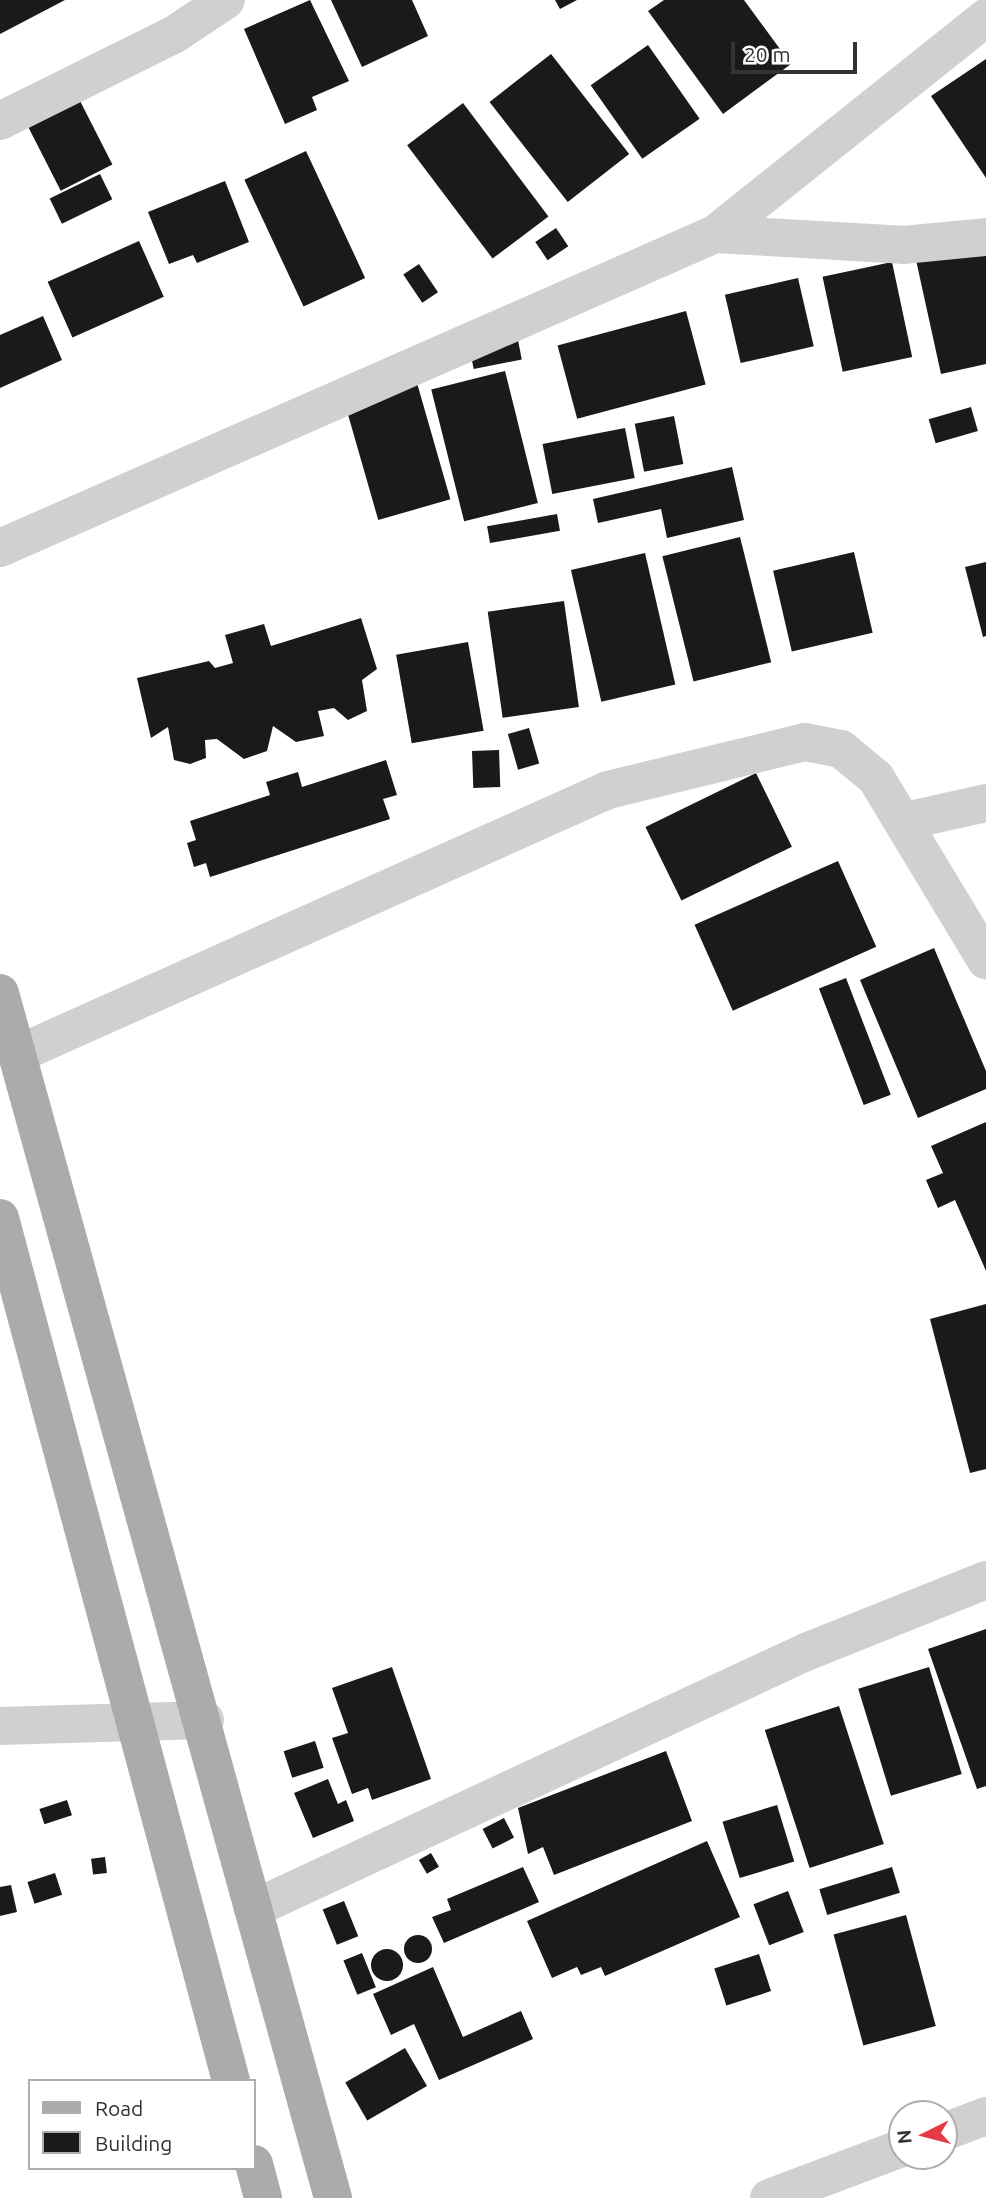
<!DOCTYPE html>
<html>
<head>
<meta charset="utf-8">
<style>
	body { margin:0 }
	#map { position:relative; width:986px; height:2198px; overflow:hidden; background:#fff; font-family:Ubuntu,sans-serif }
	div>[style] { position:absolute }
	.building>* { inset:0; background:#1a1a1a; transform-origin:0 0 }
	.round { border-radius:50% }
	.minor>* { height:38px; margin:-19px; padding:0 19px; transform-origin:19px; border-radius:19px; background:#d0d0d0 }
	.major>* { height:38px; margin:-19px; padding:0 19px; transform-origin:19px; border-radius:19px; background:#ababab }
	span { translate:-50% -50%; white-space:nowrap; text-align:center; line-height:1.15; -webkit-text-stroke:7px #fff; paint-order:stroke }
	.legend { position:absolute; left:28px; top:2079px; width:228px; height:91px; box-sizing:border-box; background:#fff; border:2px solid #adadad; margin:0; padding:9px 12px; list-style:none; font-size:21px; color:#333 }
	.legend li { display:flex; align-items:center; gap:14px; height:35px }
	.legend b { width:35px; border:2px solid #adadad }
	.north { position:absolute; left:888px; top:2100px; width:70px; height:70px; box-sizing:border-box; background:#fff; border:2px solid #adadad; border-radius:50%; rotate:264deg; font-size:19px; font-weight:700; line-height:28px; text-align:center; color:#333 }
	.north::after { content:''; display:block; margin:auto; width:24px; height:32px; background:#e63946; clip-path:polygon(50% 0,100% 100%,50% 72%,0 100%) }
	.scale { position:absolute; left:731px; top:42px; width:126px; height:32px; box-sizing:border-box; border:4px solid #333; border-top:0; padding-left:9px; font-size:21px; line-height:24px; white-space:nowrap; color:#333; -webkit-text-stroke:5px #fff; paint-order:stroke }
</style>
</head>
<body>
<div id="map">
	<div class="building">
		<i style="clip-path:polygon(0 0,65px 0,0 34px)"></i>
		<i style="clip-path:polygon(310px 0,349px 81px,312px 97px,317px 110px,285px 124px,244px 29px)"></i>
		<i style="clip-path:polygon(331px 0,412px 0,428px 36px,362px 67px)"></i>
		<i style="clip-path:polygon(555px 0,577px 0,560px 9px)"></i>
		<i style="clip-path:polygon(664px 0,744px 0,791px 64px,723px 114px,648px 11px)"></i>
		<i style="left:648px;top:45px;width:90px;height:70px;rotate:55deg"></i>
		<i style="left:551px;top:54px;width:127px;height:78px;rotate:52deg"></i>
		<i style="clip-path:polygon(986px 59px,986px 178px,931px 96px)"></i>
		<i style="left:77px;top:95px;width:78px;height:58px;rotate:63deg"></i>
		<i style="left:463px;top:103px;width:142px;height:70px;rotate:53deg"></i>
		<i style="left:306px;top:151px;width:140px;height:68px;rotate:65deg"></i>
		<i style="left:100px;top:174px;width:28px;height:56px;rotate:64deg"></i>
		<i style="clip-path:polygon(225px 181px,249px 242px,197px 263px,193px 255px,169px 264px,148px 212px)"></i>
		<i style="left:556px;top:228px;width:22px;height:25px;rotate:56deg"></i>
		<i style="left:139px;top:241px;width:61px;height:100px;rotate:66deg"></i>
		<i style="clip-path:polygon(986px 245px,986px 364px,941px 374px,916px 260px)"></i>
		<i style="left:892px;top:262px;width:97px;height:71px;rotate:78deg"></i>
		<i style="left:419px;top:264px;width:34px;height:19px;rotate:56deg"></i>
		<i style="left:798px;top:278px;width:70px;height:75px;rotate:77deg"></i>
		<i style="left:686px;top:311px;width:76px;height:133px;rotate:75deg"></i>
		<i style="clip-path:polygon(43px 316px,62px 360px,0 388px,0 335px)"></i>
		<i style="left:517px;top:335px;width:25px;height:49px;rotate:79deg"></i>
		<i style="left:505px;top:371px;width:136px;height:76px;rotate:76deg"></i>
		<i style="left:417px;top:383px;width:121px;height:75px;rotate:74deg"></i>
		<i style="left:971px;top:407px;width:25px;height:44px;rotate:74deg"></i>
		<i style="left:674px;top:416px;width:49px;height:40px;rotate:79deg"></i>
		<i style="left:625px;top:428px;width:51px;height:84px;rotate:79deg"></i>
		<i style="clip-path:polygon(732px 467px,744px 520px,667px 538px,661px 509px,598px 523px,593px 499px)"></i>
		<i style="left:557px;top:514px;width:17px;height:71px;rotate:80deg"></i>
		<i style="left:740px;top:537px;width:129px;height:80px;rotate:76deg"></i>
		<i style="left:854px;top:552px;width:83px;height:83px;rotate:77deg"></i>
		<i style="left:645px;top:553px;width:135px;height:76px;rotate:77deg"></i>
		<i style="clip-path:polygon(986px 562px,986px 636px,983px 637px,965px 567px)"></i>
		<i style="left:564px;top:601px;width:107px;height:77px;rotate:82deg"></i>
		<i style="clip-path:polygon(361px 618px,377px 669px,362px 680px,367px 711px,348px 720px,334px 708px,318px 711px,324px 736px,296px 742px,273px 726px,267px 751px,244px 759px,217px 739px,205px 740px,206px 758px,190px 764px,174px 760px,168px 727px,151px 738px,137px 678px,209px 661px,215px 668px,233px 663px,225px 635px,264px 624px,271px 646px)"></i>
		<i style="left:468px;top:642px;width:90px;height:73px;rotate:80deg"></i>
		<i style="left:529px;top:728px;width:37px;height:22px;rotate:74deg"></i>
		<i style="left:499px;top:750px;width:37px;height:27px;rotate:88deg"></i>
		<i style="clip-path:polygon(386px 760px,397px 795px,383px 799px,390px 819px,210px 877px,206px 863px,194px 867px,187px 843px,196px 840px,190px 821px,270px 795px,266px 782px,298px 772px,302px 787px)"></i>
		<i style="left:756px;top:773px;width:82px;height:123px;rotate:64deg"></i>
		<i style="left:838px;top:861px;width:94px;height:157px;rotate:66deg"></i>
		<i style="clip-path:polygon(934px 948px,986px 1071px,986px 1089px,918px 1118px,860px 980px)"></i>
		<i style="left:846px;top:978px;width:125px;height:29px;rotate:69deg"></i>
		<i style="clip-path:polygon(986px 1122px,986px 1271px,955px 1200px,938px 1208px,926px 1180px,943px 1173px,931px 1146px)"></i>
		<i style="clip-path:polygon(986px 1304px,986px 1469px,970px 1473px,930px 1319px)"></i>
		<i style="clip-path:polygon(986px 1629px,986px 1786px,977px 1789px,928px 1649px)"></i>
		<i style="clip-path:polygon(392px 1667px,431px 1779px,372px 1800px,368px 1788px,352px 1794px,332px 1738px,348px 1733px,332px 1688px)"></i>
		<i style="left:929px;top:1667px;width:112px;height:74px;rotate:73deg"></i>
		<i style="left:839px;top:1706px;width:145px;height:78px;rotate:72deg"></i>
		<i style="left:315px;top:1741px;width:28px;height:33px;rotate:72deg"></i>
		<i style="clip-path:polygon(666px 1751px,692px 1821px,554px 1875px,543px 1847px,528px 1854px,518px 1808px)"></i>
		<i style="clip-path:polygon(328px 1779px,338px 1804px,346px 1800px,354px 1821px,313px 1838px,294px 1793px)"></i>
		<i style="left:67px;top:1800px;width:16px;height:29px;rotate:72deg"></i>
		<i style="left:777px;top:1805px;width:59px;height:57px;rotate:73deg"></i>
		<i style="left:504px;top:1818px;width:22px;height:24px;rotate:63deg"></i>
		<i style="clip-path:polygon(707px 1841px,740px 1917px,605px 1976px,601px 1967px,581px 1975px,577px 1967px,552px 1978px,527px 1921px)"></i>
		<i style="left:431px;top:1853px;width:16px;height:14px;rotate:60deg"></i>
		<i style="left:105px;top:1857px;width:16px;height:14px;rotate:83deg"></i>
		<i style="clip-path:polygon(523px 1867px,539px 1902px,444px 1943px,432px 1917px,451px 1910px,447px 1899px)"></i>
		<i style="left:892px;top:1867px;width:27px;height:76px;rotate:73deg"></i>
		<i style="left:55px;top:1873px;width:23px;height:29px;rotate:72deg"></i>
		<i style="clip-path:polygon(11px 1885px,17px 1912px,0 1916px,0 1887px)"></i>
		<i style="left:788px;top:1891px;width:44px;height:37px;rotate:69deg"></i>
		<i style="left:344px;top:1901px;width:38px;height:23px;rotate:68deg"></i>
		<i style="left:906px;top:1915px;width:115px;height:75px;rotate:75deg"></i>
		<i class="round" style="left:404px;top:1935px;width:28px;height:28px"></i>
		<i class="round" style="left:371px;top:1949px;width:32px;height:32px"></i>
		<i style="left:362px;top:1953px;width:37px;height:20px;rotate:68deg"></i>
		<i style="left:759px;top:1954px;width:39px;height:47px;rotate:72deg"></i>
		<i style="clip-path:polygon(433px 1967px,463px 2037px,521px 2011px,533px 2039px,439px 2080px,414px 2024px,391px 2035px,373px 1994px)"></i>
		<i style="left:405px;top:2048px;width:44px;height:69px;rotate:60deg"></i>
	</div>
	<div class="minor">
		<i style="left:0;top:121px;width:195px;rotate:-26.4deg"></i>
		<i style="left:175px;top:34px;width:61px;rotate:-33.7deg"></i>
		<i style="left:715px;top:234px;width:188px;rotate:3.3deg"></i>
		<i style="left:903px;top:245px;width:83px;rotate:-5.5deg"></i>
		<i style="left:0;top:548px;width:781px;rotate:-23.71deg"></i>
		<i style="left:715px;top:234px;width:347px;rotate:-38.6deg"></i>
		<i style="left:905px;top:821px;width:83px;rotate:-12.5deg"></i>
		<i style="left:18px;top:1054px;width:646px;rotate:-24.11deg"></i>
		<i style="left:608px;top:790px;width:203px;rotate:-13.7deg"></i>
		<i style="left:805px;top:742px;width:37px;rotate:11deg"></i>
		<i style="left:841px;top:749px;width:45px;rotate:39.6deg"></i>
		<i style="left:876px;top:778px;width:213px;rotate:58.9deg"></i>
		<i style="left:0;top:1726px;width:205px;rotate:-1.7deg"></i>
		<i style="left:253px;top:1909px;width:610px;rotate:-24.93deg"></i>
		<i style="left:806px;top:1652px;width:194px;rotate:-21.8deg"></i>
		<i style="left:944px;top:2132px;width:45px;rotate:-20.9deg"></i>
		<i style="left:769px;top:2198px;width:142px;rotate:-20.6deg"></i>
	</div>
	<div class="major">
		<i style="left:0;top:993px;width:1250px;rotate:74.55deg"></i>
		<i style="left:0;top:1218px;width:893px;rotate:75.01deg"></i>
		<i style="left:254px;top:2164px;width:35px;rotate:75deg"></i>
	</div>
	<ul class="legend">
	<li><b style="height:9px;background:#ababab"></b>Road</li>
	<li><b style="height:19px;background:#1a1a1a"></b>Building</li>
	</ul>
	<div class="north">N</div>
	<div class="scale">20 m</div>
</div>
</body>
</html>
